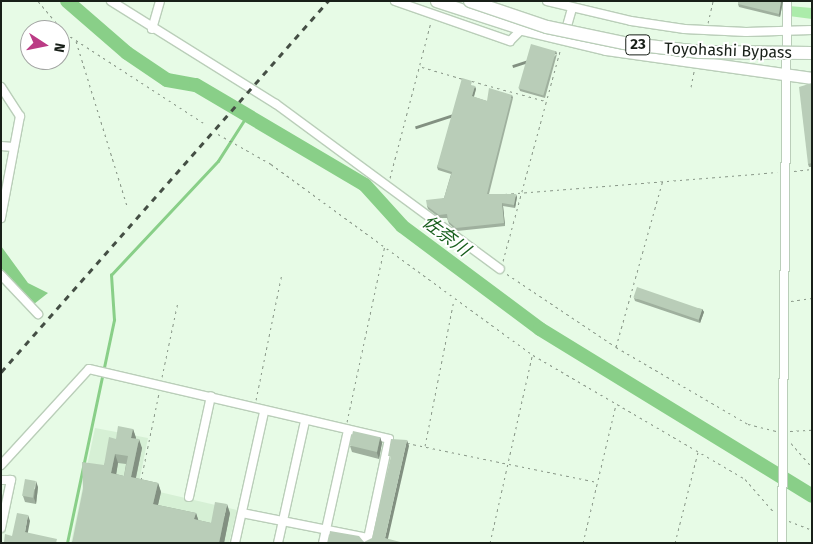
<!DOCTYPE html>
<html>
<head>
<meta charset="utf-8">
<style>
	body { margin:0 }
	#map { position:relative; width:813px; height:544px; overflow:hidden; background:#e7fbe6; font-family:"Fira Sans","Noto Sans JP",sans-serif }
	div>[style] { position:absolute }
	.built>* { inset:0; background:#d6f0d5 }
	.green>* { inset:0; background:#abecaa }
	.water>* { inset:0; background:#89cf88 }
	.stream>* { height:2.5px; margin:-1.25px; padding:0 1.25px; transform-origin:1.25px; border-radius:1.25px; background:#89cf88 }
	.river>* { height:14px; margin:-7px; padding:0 7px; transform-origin:7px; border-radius:7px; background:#89cf88 }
	.path>* { height:1px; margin-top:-0.5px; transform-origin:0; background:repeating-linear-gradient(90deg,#889687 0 2.5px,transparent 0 6.5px) }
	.roads { filter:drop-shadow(1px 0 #baceb9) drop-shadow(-1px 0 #baceb9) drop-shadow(0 1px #baceb9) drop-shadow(0 -1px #baceb9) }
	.minor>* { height:8px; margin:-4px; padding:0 4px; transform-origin:4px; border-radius:4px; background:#fff }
	.secondary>* { height:11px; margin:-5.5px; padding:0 5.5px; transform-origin:5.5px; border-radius:5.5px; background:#fff }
	.rail>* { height:2.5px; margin-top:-1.25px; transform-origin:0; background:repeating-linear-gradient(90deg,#444e44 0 6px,transparent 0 12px) }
	.bridges { filter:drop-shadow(1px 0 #baceb9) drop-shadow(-1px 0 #baceb9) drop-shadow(0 1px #baceb9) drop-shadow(0 -1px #baceb9) }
	.trunk-bridge>* { height:12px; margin:-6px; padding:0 6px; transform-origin:6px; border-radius:6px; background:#fff }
	.wall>* { inset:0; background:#9fb09e }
	.shaded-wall>* { inset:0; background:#829081; transform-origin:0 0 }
	.building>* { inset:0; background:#b9cdb8; transform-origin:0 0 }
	span { translate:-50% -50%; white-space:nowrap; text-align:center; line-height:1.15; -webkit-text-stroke:4px #fff; paint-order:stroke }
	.shield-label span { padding:1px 4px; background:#fff; border:1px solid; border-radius:4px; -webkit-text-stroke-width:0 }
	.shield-label { font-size:15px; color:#181f18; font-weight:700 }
	.street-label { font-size:16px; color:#181f18 }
	.water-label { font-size:18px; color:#185f1d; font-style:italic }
	.frame { position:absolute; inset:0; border:2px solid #181f18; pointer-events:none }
	.north { position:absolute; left:20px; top:20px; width:50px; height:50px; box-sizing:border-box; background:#fff; border:1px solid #a3a5a3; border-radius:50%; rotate:101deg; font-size:14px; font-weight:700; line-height:20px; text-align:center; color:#181f18 }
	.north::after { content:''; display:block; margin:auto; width:18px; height:22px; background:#bb3b85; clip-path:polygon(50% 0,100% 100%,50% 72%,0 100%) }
</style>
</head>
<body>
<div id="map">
	<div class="built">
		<i style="clip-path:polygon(95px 428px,148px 438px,138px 487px,237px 510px,229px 543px,71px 543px)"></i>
	</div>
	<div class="green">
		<i style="clip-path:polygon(789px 6px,812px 8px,812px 19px,789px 16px)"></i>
	</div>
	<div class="water">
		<i style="clip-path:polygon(1px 246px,28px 283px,48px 293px,34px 304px,1px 268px)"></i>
	</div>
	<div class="stream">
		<i style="left:67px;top:543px;width:228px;rotate:-78.1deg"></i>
		<i style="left:114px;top:320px;width:45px;rotate:-93.8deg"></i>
		<i style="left:111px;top:275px;width:156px;rotate:-46.8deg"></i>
		<i style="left:218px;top:161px;width:56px;rotate:-57.4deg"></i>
	</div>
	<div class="river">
		<i style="left:67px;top:1px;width:79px;rotate:40.9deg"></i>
		<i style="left:127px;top:53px;width:48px;rotate:34deg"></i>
		<i style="left:167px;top:80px;width:29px;rotate:10deg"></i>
		<i style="left:196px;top:85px;width:196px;rotate:30.6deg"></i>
		<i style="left:365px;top:185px;width:55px;rotate:47.9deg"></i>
		<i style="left:402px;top:226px;width:172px;rotate:36.7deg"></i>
		<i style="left:540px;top:329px;width:319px;rotate:31.5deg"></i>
	</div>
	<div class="path">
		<i style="left:38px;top:1px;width:42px;rotate:49.8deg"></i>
		<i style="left:65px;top:33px;width:167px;rotate:33deg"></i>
		<i style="left:708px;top:23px;width:23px;rotate:-77deg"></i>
		<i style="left:76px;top:41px;width:173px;rotate:72.8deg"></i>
		<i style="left:422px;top:67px;width:43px;rotate:16.3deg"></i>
		<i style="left:472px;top:81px;width:76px;rotate:15.3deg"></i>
		<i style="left:691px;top:87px;width:16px;rotate:-79deg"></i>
		<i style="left:218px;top:134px;width:61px;rotate:29.5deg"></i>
		<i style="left:271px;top:164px;width:324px;rotate:36.1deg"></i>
		<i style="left:533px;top:355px;width:246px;rotate:30.3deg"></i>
		<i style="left:745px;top:479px;width:43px;rotate:48.8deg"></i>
		<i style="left:794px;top:171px;width:18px;rotate:-6deg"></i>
		<i style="left:390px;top:178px;width:161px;rotate:-75.3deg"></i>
		<i style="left:505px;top:194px;width:273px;rotate:-4.6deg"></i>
		<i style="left:503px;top:261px;width:221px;rotate:-74.8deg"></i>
		<i style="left:507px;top:274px;width:131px;rotate:33.8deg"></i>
		<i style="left:616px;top:347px;width:153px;rotate:30.3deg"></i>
		<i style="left:748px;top:424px;width:29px;rotate:14deg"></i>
		<i style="left:791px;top:301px;width:21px;rotate:-8deg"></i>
		<i style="left:616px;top:347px;width:173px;rotate:-74.3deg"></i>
		<i style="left:162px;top:377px;width:77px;rotate:-78deg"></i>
		<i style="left:256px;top:400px;width:130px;rotate:-78.4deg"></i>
		<i style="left:347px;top:422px;width:181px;rotate:-77.9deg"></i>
		<i style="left:790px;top:431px;width:22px;rotate:-3deg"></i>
		<i style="left:407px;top:443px;width:194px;rotate:11.6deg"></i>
		<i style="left:791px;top:443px;width:32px;rotate:49deg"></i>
		<i style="left:425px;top:446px;width:149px;rotate:-78.8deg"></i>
		<i style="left:141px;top:480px;width:89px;rotate:-78.3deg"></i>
		<i style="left:789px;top:521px;width:25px;rotate:21deg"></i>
		<i style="left:490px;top:543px;width:192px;rotate:-77.3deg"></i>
		<i style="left:583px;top:543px;width:142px;rotate:-76.6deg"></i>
		<i style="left:675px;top:543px;width:94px;rotate:-75.8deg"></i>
	</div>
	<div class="roads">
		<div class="minor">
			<i style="left:111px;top:1px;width:195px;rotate:32deg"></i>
			<i style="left:276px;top:104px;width:278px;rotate:36.4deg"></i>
			<i style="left:395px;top:1px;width:122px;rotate:19.2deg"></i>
			<i style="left:510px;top:41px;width:17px;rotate:-45deg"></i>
			<i style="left:547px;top:1px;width:86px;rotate:13.4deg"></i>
			<i style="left:631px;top:21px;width:54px;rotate:8.6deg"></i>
			<i style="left:684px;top:29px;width:62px;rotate:2.8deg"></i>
			<i style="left:746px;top:32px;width:66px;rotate:-1.7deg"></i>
			<i style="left:152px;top:29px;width:29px;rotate:-74deg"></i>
			<i style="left:565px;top:33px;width:25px;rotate:-74deg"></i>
			<i style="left:1px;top:87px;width:35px;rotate:57deg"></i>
			<i style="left:20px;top:116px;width:104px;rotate:100.6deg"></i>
			<i style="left:1px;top:146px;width:12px;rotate:5deg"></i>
			<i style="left:1px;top:275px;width:54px;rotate:46.5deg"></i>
			<i style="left:1px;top:465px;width:130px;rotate:-47.5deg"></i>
			<i style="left:89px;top:369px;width:308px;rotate:13.1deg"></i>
			<i style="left:389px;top:439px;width:106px;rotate:101.9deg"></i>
			<i style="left:1px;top:480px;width:10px"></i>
			<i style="left:11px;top:480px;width:49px;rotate:101.8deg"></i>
			<i style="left:189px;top:497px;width:103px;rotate:-77.7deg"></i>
			<i style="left:242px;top:513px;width:128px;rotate:11.2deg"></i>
			<i style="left:235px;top:543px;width:134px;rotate:-77.5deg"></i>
			<i style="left:278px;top:543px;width:125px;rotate:-77.5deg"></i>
			<i style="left:323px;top:543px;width:116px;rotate:-77.5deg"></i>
			<i style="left:782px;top:543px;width:542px;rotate:-89.47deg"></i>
		</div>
		<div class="secondary">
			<i style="left:436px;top:1px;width:90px;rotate:18deg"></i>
			<i style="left:522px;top:29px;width:86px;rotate:13.4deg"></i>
			<i style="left:606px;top:49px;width:208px;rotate:8deg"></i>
		</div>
	</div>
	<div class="rail">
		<i style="left:1px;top:372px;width:495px;rotate:-48.6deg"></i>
	</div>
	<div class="bridges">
		<div class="trunk-bridge">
			<i style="left:470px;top:1px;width:81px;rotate:18.7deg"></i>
			<i style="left:547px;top:27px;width:79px;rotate:11.7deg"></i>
			<i style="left:624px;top:43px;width:76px;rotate:6.8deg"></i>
			<i style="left:699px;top:52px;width:113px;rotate:0.5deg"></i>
		</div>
	</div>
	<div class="wall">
		<i style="clip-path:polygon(738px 1px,783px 1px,780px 17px,739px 7px,738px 4px)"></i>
		<i style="clip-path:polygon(557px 54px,545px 98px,520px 91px,519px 88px)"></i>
		<i style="clip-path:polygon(812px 83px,812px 167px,809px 167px,808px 164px)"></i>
		<i style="clip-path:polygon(474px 84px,473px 86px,476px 89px,474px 97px,487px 101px,513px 98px,489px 194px,517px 197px,515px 208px,503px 206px,505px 226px,457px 231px,449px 224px,447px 218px,440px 218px,428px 209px,427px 206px,444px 198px,451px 174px,438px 170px,437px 167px)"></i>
		<i style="clip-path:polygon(634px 298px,702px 309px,704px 312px,700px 323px,635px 301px)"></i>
		<i style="clip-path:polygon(evenodd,133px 429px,136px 438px,136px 439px,142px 448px,136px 478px,158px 483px,161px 492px,158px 505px,196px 513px,198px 520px,211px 523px,230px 513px,224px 543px,72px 543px,104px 465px,116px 439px,133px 429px,118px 463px,126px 464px,124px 476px,116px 474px,118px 463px)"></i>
		<i style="clip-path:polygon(380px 437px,382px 443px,379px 459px,352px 452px,350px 446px)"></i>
		<i style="clip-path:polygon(38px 487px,36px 504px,25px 502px,23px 496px)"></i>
	</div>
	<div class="shaded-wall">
		<i style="clip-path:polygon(781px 1px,783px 1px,780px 17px,779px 14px)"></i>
		<i style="left:556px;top:51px;width:3px;height:46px;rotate:72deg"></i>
		<i style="clip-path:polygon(475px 86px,476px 89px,473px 99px,472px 96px)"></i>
		<i style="left:512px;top:95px;width:3px;height:102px;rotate:72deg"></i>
		<i style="clip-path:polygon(516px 194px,517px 197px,515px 208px,514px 205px)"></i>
		<i style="clip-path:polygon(502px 203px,503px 206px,505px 226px,504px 223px)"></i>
		<i style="clip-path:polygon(702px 309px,704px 312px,700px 323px,699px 320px)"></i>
		<i style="clip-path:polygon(133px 429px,136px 438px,134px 447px,131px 438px)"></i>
		<i style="clip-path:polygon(380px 437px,382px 443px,379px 459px,377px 453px)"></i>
		<i style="clip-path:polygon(139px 439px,142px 448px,134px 486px,131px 477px)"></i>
		<i style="clip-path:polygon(407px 440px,409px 446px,387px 543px,385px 538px)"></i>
		<i style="clip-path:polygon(115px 454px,118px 463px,115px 482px,111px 473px)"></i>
		<i style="clip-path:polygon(36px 481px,38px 487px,36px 504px,34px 498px)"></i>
		<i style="clip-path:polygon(158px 483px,161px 492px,156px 513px,153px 504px)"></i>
		<i style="clip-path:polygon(227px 504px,230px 513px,224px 543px,219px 543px)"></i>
		<i style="clip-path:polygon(196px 513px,199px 522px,194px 519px)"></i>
		<i style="clip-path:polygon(28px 515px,30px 521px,27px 537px,25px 532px)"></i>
	</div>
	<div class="building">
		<i style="clip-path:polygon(738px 1px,781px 1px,779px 14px,738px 4px)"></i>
		<i style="left:531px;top:44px;width:26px;height:46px;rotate:16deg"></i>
		<i style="clip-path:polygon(462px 78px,472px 81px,471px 85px,475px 86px,472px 96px,487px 101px,489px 88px,512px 95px,487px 194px,516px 194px,514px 205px,502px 203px,504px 223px,456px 228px,448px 221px,447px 214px,439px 215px,427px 206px,426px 200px,444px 198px,452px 172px,437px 167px)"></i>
		<i style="clip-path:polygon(812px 83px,812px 163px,808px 164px,799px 87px)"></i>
		<i style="left:637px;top:287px;width:69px;height:11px;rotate:19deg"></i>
		<i style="clip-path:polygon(evenodd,118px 426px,133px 429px,131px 438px,139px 439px,131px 477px,158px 483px,153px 504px,196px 513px,194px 519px,211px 523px,215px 502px,227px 504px,219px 543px,72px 543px,83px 489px,82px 462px,104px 465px,109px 437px,116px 439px,118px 426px,115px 454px,128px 456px,124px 476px,111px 473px,115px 454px)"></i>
		<i style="left:353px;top:431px;width:28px;height:15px;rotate:13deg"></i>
		<i style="clip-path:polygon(391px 439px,407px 440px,385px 538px,404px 543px,328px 543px,330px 531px,359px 536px,364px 542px,372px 538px,391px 456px,388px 456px)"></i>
		<i style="left:25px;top:479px;width:11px;height:17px;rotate:10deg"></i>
		<i style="clip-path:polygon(17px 513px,28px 515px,25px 532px,57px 539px,56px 543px,9px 543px,4px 542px,5px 534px,12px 536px)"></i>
	</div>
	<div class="shield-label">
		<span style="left:638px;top:45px">23</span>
	</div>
	<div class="street-label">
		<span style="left:728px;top:51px;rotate:2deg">Toyohashi Bypass</span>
	</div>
	<div class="water-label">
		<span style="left:446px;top:236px;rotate:37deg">佐奈川</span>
	</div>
	<div class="frame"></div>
	<div class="north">N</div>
</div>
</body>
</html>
